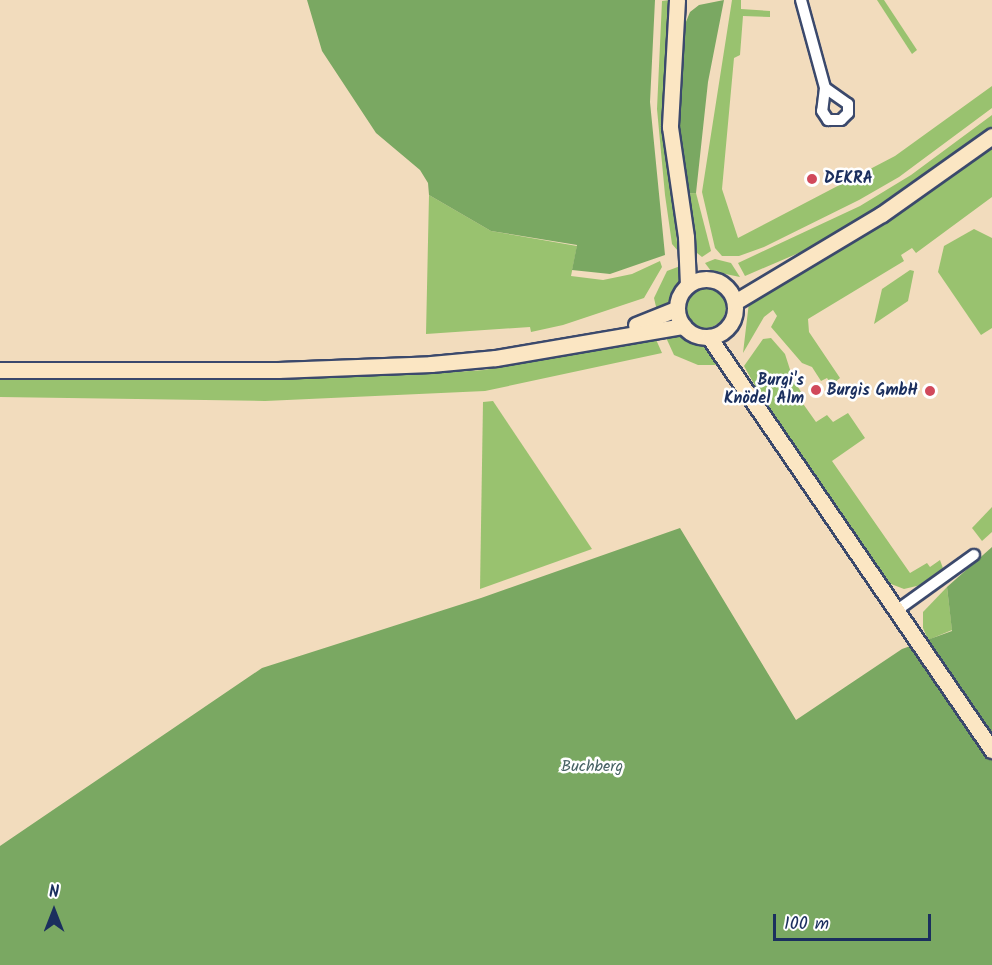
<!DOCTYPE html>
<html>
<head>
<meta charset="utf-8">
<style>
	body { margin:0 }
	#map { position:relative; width:992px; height:965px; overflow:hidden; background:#f2dcbd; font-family:Kalam,sans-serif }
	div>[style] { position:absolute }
	.green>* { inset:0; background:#99c26f }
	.round { border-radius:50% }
	.forest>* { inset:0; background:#7aa862 }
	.roads { filter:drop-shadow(2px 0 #3b496c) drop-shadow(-2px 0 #3b496c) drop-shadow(0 2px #3b496c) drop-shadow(0 -2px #3b496c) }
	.street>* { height:10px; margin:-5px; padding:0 5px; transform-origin:5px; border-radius:5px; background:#fff }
	.secondary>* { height:15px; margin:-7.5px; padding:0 7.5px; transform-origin:7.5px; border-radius:7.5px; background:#fbe6c3 }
	.secondary>.ring { margin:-7.5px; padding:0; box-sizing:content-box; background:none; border:15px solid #fbe6c3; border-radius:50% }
	.dots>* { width:16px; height:16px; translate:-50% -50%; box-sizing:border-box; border:3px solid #fff; border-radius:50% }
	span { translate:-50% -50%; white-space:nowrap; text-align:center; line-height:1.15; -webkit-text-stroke:5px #fff; paint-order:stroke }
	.poi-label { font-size:16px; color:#1b2f5e; font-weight:700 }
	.left { translate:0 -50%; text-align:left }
	.right { translate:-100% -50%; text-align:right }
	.park-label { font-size:16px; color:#476264 }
	.north { position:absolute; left:24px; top:881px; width:60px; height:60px; -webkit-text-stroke:4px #fff; paint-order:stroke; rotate:0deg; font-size:16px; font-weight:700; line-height:24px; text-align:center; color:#1b2f5e }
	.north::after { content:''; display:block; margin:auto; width:21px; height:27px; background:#1b2f5e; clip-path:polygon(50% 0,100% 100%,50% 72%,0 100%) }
	.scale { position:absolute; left:773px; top:914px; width:158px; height:27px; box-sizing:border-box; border:3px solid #1b2f5e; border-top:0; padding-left:8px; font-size:18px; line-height:21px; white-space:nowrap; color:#1b2f5e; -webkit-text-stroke:4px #fff; paint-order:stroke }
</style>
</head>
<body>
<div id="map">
	<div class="green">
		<i style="clip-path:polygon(670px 0,666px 143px,678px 251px,672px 244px,665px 195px,657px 109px,662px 1px)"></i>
		<i style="clip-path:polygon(732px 0,741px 0,741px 9px,770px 11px,770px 17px,743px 16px,740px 55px,734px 58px,722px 189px,738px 238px,895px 156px,992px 86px,992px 108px,899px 177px,859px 200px,764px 247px,739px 256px,722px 256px,715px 248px,702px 192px)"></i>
		<i style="clip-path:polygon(877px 0,884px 0,917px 50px,912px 54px)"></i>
		<i style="clip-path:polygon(992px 115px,992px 128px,913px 186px,801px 252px,745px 276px,738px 263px,860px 206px,911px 175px)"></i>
		<i style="clip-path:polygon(992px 143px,992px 197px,916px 253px,912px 248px,901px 255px,904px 261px,808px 319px,809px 332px,840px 378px,835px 382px,842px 393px,838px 395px,827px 378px,821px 381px,812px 367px,802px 363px,771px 327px,777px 316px,773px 310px,764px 317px,743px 353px,750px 294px,901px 210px)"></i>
		<i style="clip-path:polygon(696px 193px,711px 251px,702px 257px,697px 253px,683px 194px)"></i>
		<i style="clip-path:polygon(429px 195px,491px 231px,577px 246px,571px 276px,603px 280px,632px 274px,660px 261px,662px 267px,644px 298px,563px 325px,531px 332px,530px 327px,426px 334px)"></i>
		<i style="clip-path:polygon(974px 229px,992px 238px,992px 328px,981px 335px,938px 272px,944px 246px)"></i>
		<i style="clip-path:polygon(715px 259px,731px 263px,740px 277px,711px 271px,705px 263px)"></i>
		<i style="clip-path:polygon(683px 265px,682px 279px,669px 301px,657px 311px,654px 298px,667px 271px)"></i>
		<i style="clip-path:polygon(910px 270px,914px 271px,908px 301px,874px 324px,882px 289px)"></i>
		<i class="round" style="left:684px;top:286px;width:42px;height:42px"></i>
		<i style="clip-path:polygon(663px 331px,679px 332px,705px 343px,720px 360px,717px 365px,698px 365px,674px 355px)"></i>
		<i style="clip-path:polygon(654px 335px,662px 353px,485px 391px,265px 401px,0 397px,0 379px,411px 375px,484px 370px)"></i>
		<i style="clip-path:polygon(771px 338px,785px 354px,793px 379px,803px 395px,799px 398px,816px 422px,827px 415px,833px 422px,848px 413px,865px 438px,832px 461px,910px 573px,927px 563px,930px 567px,940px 560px,944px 571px,925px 584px,904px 589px,891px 584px,873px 563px,780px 431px,744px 366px,763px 339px)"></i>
		<i style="clip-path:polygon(493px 401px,592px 549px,480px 589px,483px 402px)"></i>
		<i style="clip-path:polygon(992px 507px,992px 532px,982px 541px,972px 528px)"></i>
		<i style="clip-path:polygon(947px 587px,952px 630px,928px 640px,923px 628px,923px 612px)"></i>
	</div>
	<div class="forest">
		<i style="clip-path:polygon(307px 0,655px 0,650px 102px,665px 255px,610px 274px,572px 270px,577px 245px,491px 231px,429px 195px,428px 183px,420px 170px,376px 133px,322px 51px)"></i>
		<i style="clip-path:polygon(724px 0,708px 82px,696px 193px,683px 194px,677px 137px,681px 34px,690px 12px,699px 5px)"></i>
		<i style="clip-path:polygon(680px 528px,796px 720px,902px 649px,952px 631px,947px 587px,992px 547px,992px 965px,0 965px,0 846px,262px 668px,481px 598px)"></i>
	</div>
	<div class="roads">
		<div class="street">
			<i style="left:801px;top:0;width:91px;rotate:74.7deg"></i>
			<i style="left:825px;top:88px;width:23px;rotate:97deg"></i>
			<i style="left:822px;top:111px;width:11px;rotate:56deg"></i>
			<i style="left:828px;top:120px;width:13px"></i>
			<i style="left:841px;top:120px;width:10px;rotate:-45deg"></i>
			<i style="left:848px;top:113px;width:9px;rotate:-90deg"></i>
			<i style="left:848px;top:104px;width:28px;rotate:-145deg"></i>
			<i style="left:896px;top:611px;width:96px;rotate:-35.7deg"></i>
		</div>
		<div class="secondary">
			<i style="left:677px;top:0;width:127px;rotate:93.2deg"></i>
			<i style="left:670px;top:127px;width:111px;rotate:81.7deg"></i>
			<i style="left:686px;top:237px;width:48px;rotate:87.6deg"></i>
			<i class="ring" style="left:677px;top:279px;width:43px;height:43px"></i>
			<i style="left:735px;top:302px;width:171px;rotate:-30.9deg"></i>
			<i style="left:882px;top:214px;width:135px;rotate:-35.3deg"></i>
			<i style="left:636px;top:325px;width:43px;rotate:-21.8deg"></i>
			<i style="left:709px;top:337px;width:501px;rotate:55.58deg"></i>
			<i style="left:0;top:370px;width:278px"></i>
			<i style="left:278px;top:370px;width:153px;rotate:-2.2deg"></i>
			<i style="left:431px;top:364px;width:65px;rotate:-5.3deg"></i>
			<i style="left:496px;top:358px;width:190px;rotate:-9.7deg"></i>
		</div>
	</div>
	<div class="dots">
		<i style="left:812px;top:179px;background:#d1495b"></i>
		<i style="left:816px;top:390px;background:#d1495b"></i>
		<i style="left:930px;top:391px;background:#d1495b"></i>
	</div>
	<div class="poi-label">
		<span class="left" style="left:824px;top:179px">DEKRA</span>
		<span class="right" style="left:804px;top:390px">Burgi's<br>Knödel Alm</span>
		<span class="right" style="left:918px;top:391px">Burgis GmbH</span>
	</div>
	<div class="park-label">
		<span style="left:592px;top:767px">Buchberg</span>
	</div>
	<div class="north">N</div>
	<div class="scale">100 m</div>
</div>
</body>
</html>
